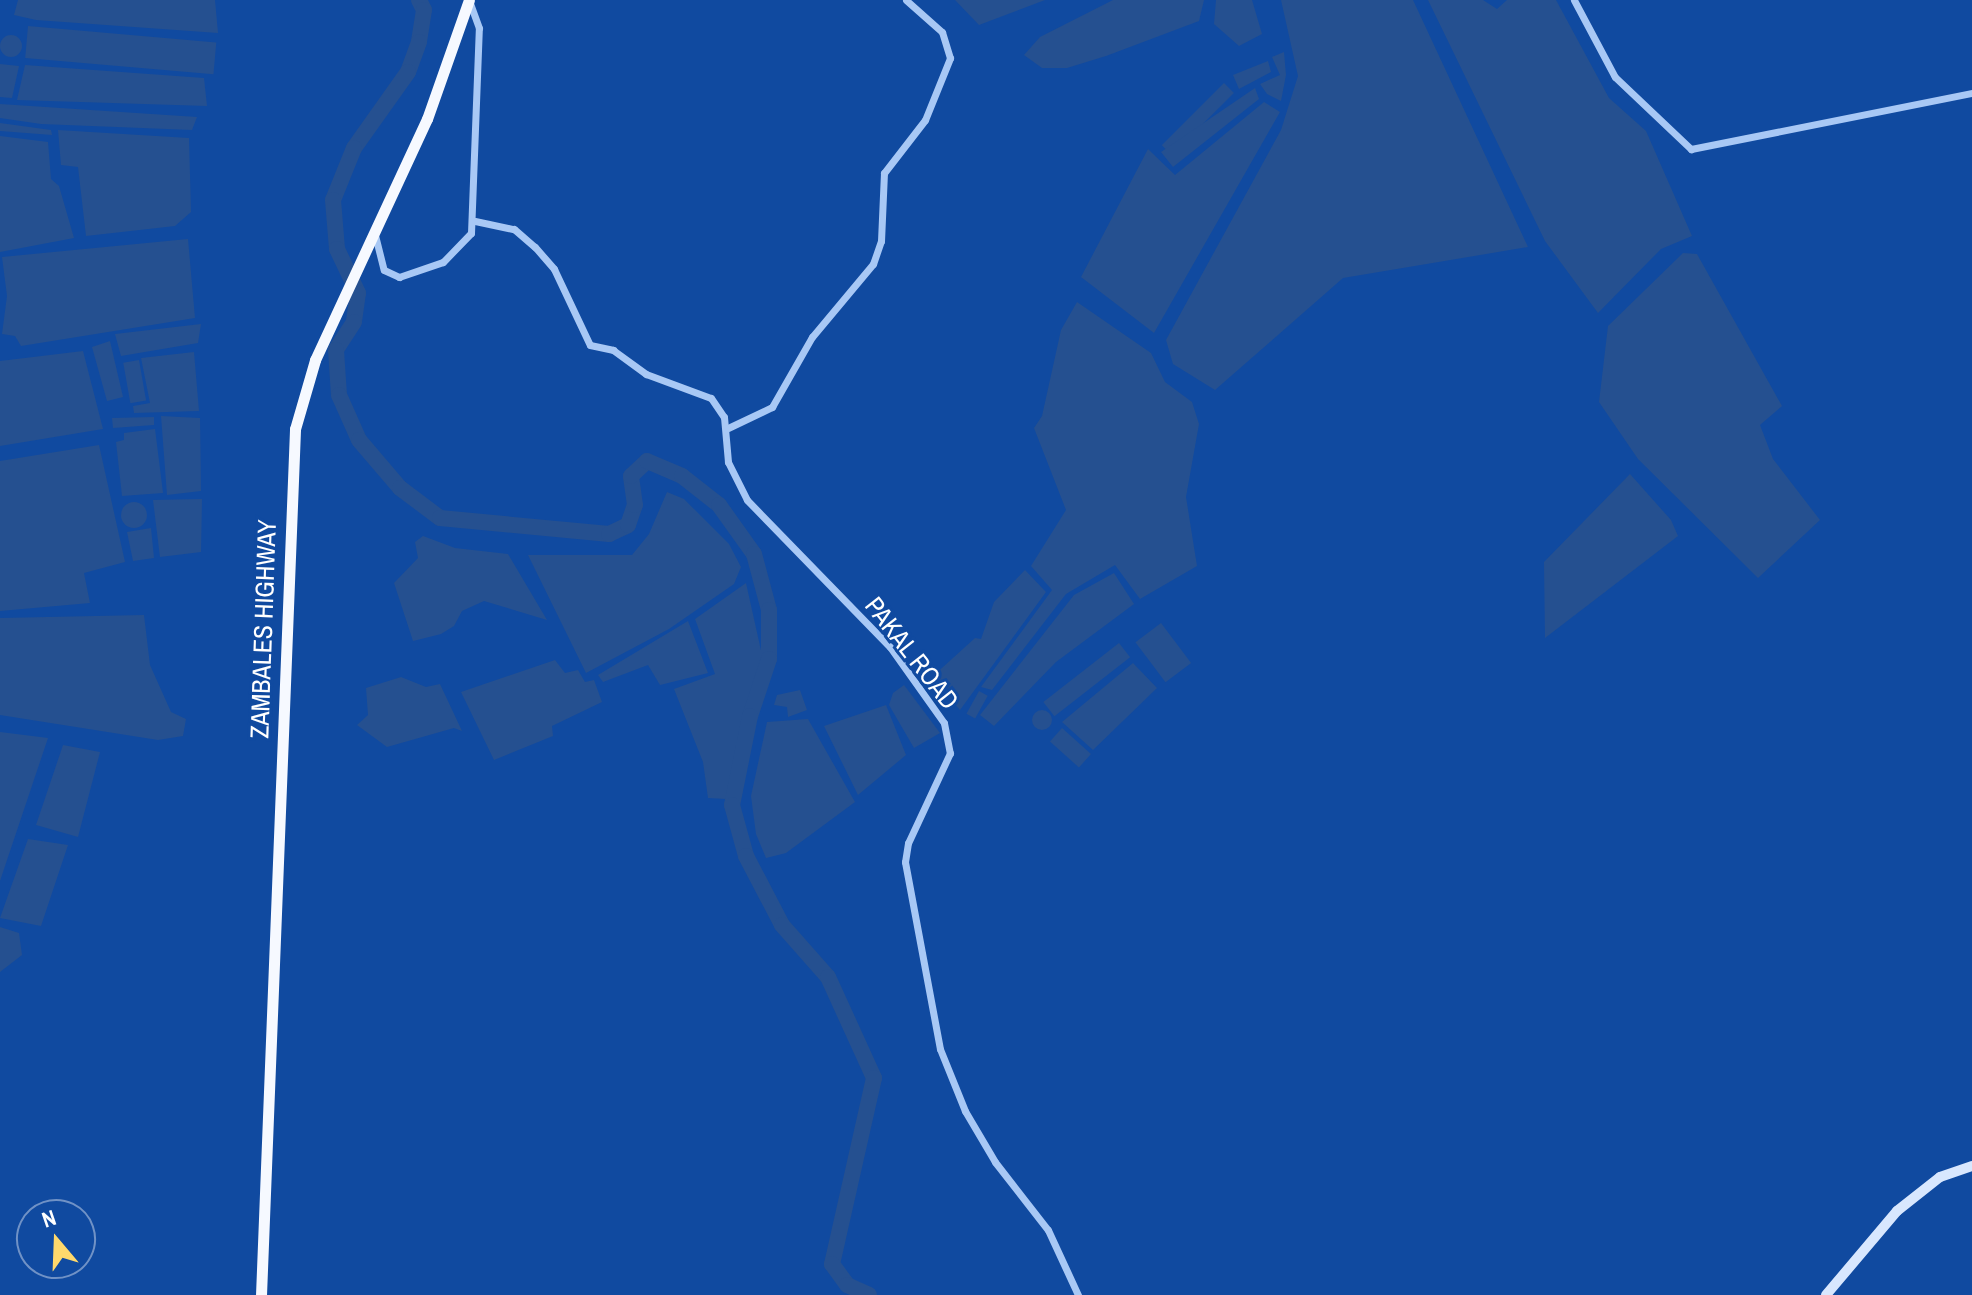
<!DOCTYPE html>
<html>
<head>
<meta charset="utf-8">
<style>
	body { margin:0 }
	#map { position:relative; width:1972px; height:1295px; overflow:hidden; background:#104aa0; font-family:"Archivo Narrow",sans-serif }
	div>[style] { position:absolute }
	.water>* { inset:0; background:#255090; transform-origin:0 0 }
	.round { border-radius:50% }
	.river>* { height:16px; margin:-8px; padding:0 8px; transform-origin:8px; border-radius:8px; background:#255090 }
	.street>* { height:7px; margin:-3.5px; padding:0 3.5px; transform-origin:3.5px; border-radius:3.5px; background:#a8c8f5 }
	.secondary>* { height:10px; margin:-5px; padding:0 5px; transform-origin:5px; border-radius:5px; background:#d8e7fe }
	.primary>* { height:11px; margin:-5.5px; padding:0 5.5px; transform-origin:5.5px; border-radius:5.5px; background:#f6f9ff }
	span { translate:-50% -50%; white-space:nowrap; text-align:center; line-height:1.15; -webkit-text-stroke:6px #104aa0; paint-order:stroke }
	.street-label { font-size:26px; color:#fff }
	.north { position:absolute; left:16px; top:1199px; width:80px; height:80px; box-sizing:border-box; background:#104aa0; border:2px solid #7092c6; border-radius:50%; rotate:341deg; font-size:22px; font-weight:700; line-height:32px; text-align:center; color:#fff }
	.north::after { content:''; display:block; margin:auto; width:28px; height:36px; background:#ffd96c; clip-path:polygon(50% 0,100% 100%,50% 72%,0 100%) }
</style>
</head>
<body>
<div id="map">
	<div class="water">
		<i style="clip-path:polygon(18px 0,215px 0,218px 33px,36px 20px,14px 15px)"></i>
		<i style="clip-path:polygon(955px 0,1045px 0,979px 25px)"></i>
		<i style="clip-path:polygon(1113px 0,1204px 0,1199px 21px,1106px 56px,1067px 68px,1042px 68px,1024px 55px,1040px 37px)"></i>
		<i style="clip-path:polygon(1216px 0,1252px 0,1262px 34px,1239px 46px,1214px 24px)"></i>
		<i style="clip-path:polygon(1281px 0,1413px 0,1528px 247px,1343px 278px,1215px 390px,1173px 364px,1166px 340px,1281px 130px,1298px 76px)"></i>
		<i style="clip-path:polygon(1428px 0,1483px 0,1497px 9px,1507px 0,1556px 0,1609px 98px,1646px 131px,1692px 236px,1661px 249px,1598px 313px,1545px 241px)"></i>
		<i style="left:28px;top:26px;width:189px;height:32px;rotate:5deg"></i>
		<i class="round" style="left:0;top:35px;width:22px;height:22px"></i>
		<i style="clip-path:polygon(1284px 52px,1286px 75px,1281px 101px,1267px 94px,1260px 84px,1280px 75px,1272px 57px)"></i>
		<i style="clip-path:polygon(1268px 61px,1271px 72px,1239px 89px,1233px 75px)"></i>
		<i style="clip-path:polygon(0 64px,19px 66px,12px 98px,0 97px)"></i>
		<i style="clip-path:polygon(25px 65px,204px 78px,207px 106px,17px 100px)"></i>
		<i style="left:1224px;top:83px;width:14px;height:88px;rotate:45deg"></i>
		<i style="clip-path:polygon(1255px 88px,1259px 99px,1173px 167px,1161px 152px)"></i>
		<i style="clip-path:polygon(1264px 102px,1280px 112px,1154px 333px,1081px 277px,1148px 149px,1175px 175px)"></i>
		<i style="clip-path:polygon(0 104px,197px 117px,192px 130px,41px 124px,0 118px)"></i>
		<i style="clip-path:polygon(0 123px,51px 130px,52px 135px,0 131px)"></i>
		<i style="clip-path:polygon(58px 130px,189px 138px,191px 212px,175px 226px,86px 236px,78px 167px,61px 165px)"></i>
		<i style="clip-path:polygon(0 136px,48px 142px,51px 179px,59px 186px,74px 238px,0 252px)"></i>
		<i style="clip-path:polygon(188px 239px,195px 318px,21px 346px,15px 336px,2px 334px,7px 296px,2px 257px)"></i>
		<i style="clip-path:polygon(1683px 253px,1697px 254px,1782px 406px,1760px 425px,1773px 459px,1820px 520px,1758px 578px,1638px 459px,1599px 402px,1608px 326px)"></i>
		<i style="clip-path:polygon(1077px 302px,1151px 353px,1165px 382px,1192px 402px,1199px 424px,1186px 497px,1197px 566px,1140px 599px,1115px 565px,1066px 594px,992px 690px,981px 687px,1052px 590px,1031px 566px,1066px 510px,1034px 428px,1042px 416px,1061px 330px)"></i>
		<i style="clip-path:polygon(201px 324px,198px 343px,121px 356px,115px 334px)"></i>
		<i style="clip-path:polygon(110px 341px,123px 397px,107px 401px,92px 347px)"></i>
		<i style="clip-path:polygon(83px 351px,103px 429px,0 446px,0 361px)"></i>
		<i style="clip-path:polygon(194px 352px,199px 411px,134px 413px,133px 406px,150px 403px,141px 358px)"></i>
		<i style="left:139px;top:360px;width:41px;height:16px;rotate:80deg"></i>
		<i style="clip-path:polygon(161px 416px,200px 418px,201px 491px,167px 495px)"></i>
		<i style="clip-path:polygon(154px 417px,154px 425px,113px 428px,112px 418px)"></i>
		<i style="clip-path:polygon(155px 429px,163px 493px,122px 496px,116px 442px,124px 440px,124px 433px)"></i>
		<i style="clip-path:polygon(99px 445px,125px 562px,84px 573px,90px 603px,0 611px,0 461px)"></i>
		<i style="clip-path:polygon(1630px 474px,1671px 520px,1678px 536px,1545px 638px,1544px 562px)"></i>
		<i style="clip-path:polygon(667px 492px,684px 499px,729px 544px,741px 567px,734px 584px,669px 629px,586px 673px,528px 555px,632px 555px,649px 534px)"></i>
		<i style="clip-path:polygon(202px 499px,201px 552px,160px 557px,153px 500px)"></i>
		<i class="round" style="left:121px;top:502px;width:26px;height:26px"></i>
		<i style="clip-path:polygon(151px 528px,154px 558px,133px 561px,127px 532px)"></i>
		<i style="clip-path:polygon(423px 536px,455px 548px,508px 554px,547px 620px,484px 601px,462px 611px,454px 626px,441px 634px,413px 641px,394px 583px,418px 558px,415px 542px)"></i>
		<i style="clip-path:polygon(1025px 570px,1046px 592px,960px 710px,932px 677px,975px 638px,981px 639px,994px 602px)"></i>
		<i style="clip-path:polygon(1114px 573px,1134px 604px,1056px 662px,994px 726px,980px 715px,1074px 595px)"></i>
		<i style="clip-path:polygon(746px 583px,762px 655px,726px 799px,708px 798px,703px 762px,674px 689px,715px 674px,695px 619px)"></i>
		<i style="clip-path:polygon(144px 615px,150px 665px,171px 712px,186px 719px,183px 736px,158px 740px,0 715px,0 618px)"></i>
		<i style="clip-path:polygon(688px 621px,708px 673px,660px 685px,648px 665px,603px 682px,598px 675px)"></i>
		<i style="left:1161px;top:623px;width:50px;height:32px;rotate:53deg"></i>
		<i style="left:1119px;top:643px;width:18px;height:96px;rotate:52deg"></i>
		<i style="clip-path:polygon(555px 660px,565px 673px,578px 670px,585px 682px,594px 680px,602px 702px,552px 726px,553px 736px,494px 760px,461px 692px)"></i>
		<i style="clip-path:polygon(1133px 663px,1157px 688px,1093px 750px,1062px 722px)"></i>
		<i style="clip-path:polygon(401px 677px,426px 687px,440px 684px,462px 731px,454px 728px,387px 747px,357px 725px,368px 715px,366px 688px)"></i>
		<i style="clip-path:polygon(904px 685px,940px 733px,914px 748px,889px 705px,893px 693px)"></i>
		<i style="clip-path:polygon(800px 690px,807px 710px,788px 717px,787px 707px,774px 705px,777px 695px)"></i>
		<i style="left:979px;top:691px;width:10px;height:26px;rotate:29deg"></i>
		<i style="clip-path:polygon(886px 705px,906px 755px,858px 795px,824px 726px)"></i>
		<i class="round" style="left:1032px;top:710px;width:20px;height:20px"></i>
		<i style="clip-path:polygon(808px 719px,855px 802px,786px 853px,766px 858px,756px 834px,751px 796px,767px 722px)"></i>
		<i style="left:1062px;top:728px;width:39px;height:18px;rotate:42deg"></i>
		<i style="clip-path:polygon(0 732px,48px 738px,0 881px)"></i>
		<i style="clip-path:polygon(63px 745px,100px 752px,78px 837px,36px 825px)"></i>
		<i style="clip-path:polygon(28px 839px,68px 845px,41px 926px,0 918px)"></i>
		<i style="clip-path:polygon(0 927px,19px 933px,22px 955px,0 972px)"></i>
	</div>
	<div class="river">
		<i style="left:419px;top:0;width:11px;rotate:63deg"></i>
		<i style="left:424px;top:10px;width:32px;rotate:99deg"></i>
		<i style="left:419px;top:42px;width:32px;rotate:110deg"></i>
		<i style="left:408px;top:72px;width:93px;rotate:125.4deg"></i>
		<i style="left:354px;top:148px;width:56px;rotate:112deg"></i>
		<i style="left:333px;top:200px;width:49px;rotate:85.3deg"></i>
		<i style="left:337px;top:249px;width:49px;rotate:64.5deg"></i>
		<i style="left:358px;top:293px;width:29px;rotate:98deg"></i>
		<i style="left:354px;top:322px;width:33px;rotate:123deg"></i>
		<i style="left:336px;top:350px;width:45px;rotate:86.2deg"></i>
		<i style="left:339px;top:395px;width:49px;rotate:66deg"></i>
		<i style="left:359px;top:440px;width:63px;rotate:49.5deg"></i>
		<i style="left:400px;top:488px;width:50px;rotate:36.9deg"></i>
		<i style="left:440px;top:518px;width:170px;rotate:5.4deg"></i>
		<i style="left:609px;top:534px;width:21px;rotate:-25deg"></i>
		<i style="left:628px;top:525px;width:21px;rotate:-71deg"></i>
		<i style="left:635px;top:505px;width:29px;rotate:-98deg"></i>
		<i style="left:631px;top:476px;width:22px;rotate:-43deg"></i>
		<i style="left:647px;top:461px;width:38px;rotate:23deg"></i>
		<i style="left:682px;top:476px;width:47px;rotate:38.1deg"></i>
		<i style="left:719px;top:505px;width:60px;rotate:54.5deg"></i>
		<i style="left:754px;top:554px;width:58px;rotate:75deg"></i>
		<i style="left:769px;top:610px;width:49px;rotate:90deg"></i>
		<i style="left:769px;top:659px;width:60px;rotate:108.4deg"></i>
		<i style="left:750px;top:716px;width:91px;rotate:101.4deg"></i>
		<i style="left:732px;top:805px;width:53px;rotate:74.6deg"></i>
		<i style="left:746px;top:856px;width:78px;rotate:62.4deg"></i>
		<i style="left:782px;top:925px;width:69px;rotate:48.5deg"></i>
		<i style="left:828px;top:977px;width:111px;rotate:65.5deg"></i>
		<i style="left:874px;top:1078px;width:191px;rotate:102.7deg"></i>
		<i style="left:832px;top:1264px;width:26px;rotate:54deg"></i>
		<i style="left:847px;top:1285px;width:24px;rotate:24deg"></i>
	</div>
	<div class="street">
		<i style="left:1574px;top:0;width:87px;rotate:62deg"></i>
		<i style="left:1615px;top:77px;width:105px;rotate:43.5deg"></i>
		<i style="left:1691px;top:149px;width:287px;rotate:-11.3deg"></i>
		<i style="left:475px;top:221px;width:40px;rotate:12deg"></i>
		<i style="left:514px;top:229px;width:28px;rotate:41deg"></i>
		<i style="left:535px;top:247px;width:29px;rotate:49deg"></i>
		<i style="left:554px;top:269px;width:84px;rotate:64.7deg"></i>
		<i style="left:590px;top:345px;width:24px;rotate:12deg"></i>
		<i style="left:613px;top:350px;width:41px;rotate:36deg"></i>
		<i style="left:646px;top:374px;width:69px;rotate:20.3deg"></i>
		<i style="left:711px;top:398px;width:23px;rotate:56deg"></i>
		<i style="left:724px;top:417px;width:45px;rotate:84.9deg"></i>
		<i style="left:728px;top:462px;width:42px;rotate:63.4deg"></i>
		<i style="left:747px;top:500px;width:205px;rotate:45.8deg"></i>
		<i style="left:890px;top:647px;width:93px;rotate:54.6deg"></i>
		<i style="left:944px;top:723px;width:31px;rotate:79deg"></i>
		<i style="left:950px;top:753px;width:99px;rotate:115deg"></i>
		<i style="left:908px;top:843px;width:19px;rotate:99deg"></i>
		<i style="left:905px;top:862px;width:190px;rotate:79.4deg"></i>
		<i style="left:940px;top:1049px;width:67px;rotate:68deg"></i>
		<i style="left:965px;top:1111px;width:59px;rotate:59.5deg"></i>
		<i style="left:995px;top:1162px;width:86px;rotate:52.1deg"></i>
		<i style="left:1048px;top:1230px;width:72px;rotate:65.2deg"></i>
		<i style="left:375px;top:235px;width:36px;rotate:76deg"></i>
		<i style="left:384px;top:270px;width:17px;rotate:25deg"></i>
		<i style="left:399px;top:277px;width:46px;rotate:-18.8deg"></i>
		<i style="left:443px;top:262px;width:40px;rotate:-46deg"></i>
		<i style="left:471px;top:233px;width:205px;rotate:-87.8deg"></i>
		<i style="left:479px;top:28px;width:30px;rotate:-110deg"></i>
		<i style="left:728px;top:428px;width:49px;rotate:-25.5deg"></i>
		<i style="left:772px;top:407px;width:81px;rotate:-60.3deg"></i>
		<i style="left:812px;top:337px;width:95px;rotate:-50.1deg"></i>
		<i style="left:873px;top:264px;width:24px;rotate:-71deg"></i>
		<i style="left:881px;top:241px;width:68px;rotate:-87.5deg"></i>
		<i style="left:884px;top:173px;width:67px;rotate:-52.3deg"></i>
		<i style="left:925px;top:120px;width:67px;rotate:-68deg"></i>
		<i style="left:950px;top:58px;width:27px;rotate:-107deg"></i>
		<i style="left:942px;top:32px;width:48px;rotate:-138.4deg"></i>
	</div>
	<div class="secondary">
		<i style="left:1826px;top:1295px;width:110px;rotate:-49.8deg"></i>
		<i style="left:1897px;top:1211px;width:55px;rotate:-38.3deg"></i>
		<i style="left:1940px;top:1177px;width:34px;rotate:-19deg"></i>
	</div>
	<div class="primary">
		<i style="left:261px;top:1295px;width:867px;rotate:-87.75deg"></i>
		<i style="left:295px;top:429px;width:72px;rotate:-73.8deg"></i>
		<i style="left:315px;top:360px;width:266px;rotate:-65.1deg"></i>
		<i style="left:427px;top:119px;width:126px;rotate:-70.6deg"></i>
	</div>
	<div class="street-label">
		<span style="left:263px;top:629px;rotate:-88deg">ZAMBALES HIGHWAY</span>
		<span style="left:912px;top:653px;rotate:52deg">PAKAL ROAD</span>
	</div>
	<div class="north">N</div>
</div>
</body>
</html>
